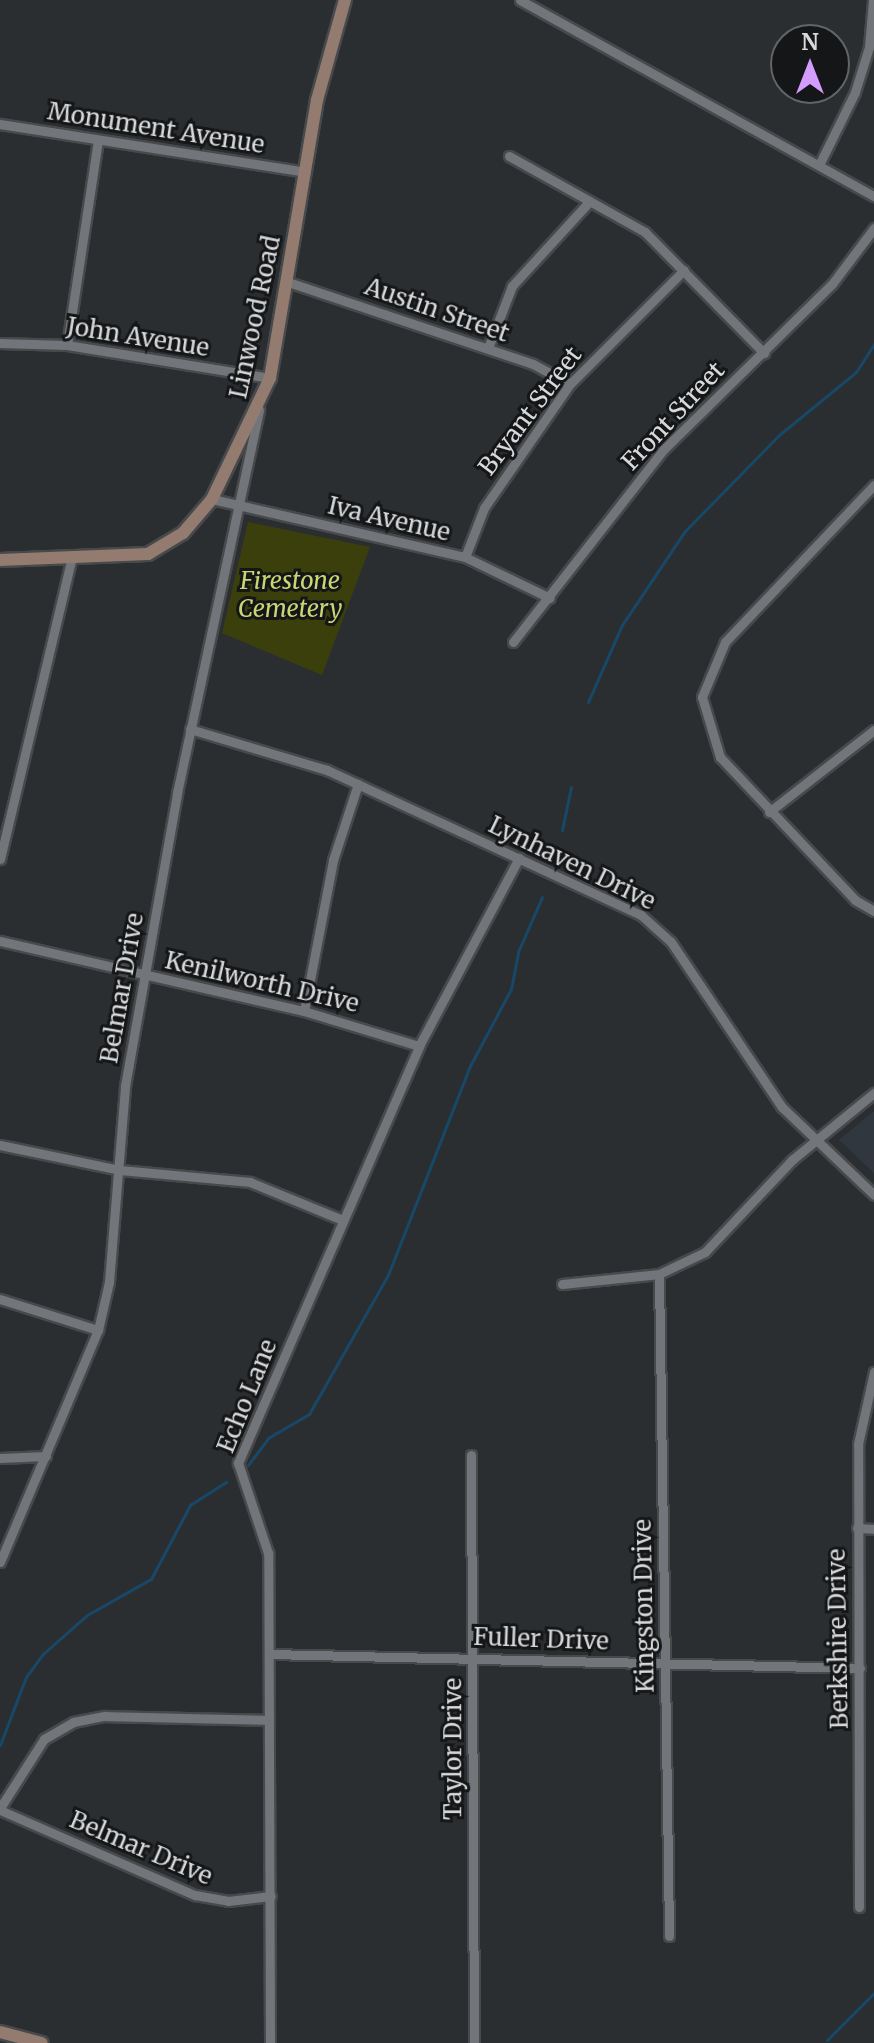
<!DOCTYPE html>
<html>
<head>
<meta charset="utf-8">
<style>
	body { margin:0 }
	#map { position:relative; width:874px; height:2043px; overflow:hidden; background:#2b2e31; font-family:Merriweather,serif }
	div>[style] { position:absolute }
	.built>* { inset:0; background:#30373f }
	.green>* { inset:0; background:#3b3f0c }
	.stream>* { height:3px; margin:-1.5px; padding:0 1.5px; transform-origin:1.5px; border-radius:1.5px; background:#174868 }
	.roads { filter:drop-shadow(2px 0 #47494b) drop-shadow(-2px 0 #47494b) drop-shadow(0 2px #47494b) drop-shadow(0 -2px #47494b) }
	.street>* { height:9px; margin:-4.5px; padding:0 4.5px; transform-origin:4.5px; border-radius:4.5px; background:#727579 }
	.secondary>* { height:12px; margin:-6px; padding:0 6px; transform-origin:6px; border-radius:6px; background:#937c6f }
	span { translate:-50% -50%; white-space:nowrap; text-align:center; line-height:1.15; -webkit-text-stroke:6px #151617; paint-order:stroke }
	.street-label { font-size:24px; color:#d8d9db }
	.park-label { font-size:24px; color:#cad573; font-style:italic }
	.north { position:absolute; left:770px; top:24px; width:80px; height:80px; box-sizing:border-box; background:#151617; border:2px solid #636465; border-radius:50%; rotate:0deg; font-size:22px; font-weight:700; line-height:32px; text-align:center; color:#d8d9db }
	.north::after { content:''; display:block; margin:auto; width:28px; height:36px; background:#d49cfc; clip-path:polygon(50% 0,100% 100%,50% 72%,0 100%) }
</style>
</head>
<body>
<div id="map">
	<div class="built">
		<i style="clip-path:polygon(874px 1111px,874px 1173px,839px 1140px)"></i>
	</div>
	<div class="green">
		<i style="clip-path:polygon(248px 522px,370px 547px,322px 675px,222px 633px)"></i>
	</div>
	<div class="stream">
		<i style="left:588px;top:702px;width:84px;rotate:-66.2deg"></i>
		<i style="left:622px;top:625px;width:113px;rotate:-56.2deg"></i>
		<i style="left:685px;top:531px;width:134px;rotate:-45.6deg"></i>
		<i style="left:779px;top:435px;width:99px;rotate:-39.3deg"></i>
		<i style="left:856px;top:372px;width:33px;rotate:-57deg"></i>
		<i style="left:562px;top:830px;width:44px;rotate:-78.2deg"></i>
		<i style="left:248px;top:1465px;width:34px;rotate:-53deg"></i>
		<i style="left:268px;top:1438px;width:48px;rotate:-30.3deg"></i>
		<i style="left:309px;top:1414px;width:160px;rotate:-60.4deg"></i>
		<i style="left:388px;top:1275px;width:225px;rotate:-68.6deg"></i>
		<i style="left:470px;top:1066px;width:87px;rotate:-62deg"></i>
		<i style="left:511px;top:989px;width:38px;rotate:-79deg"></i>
		<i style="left:518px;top:952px;width:60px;rotate:-66.4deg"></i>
		<i style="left:0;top:1745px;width:73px;rotate:-69.1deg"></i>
		<i style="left:26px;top:1677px;width:29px;rotate:-54deg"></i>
		<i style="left:43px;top:1654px;width:59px;rotate:-41.6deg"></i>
		<i style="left:87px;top:1615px;width:73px;rotate:-29.4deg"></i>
		<i style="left:151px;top:1579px;width:84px;rotate:-62.2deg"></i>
		<i style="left:190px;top:1505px;width:43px;rotate:-32.6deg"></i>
		<i style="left:827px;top:2040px;width:66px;rotate:-45deg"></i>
	</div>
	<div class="roads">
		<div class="street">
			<i style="left:520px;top:0;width:405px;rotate:29deg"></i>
			<i style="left:0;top:124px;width:309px;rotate:8.9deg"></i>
			<i style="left:509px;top:156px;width:156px;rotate:29.2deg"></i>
			<i style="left:645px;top:232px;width:170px;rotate:45.5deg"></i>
			<i style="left:819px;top:165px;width:81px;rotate:-63.7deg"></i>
			<i style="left:855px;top:92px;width:47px;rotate:-72.7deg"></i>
			<i style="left:869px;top:47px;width:47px;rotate:-85.1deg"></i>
			<i style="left:288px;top:282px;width:258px;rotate:18.5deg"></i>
			<i style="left:533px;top:364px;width:42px;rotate:28.4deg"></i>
			<i style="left:0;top:343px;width:67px;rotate:1.7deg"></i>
			<i style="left:67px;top:345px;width:206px;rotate:9.2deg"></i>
			<i style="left:67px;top:345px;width:206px;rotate:-81.4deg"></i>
			<i style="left:488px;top:348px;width:66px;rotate:-68.8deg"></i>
			<i style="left:512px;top:286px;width:115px;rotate:-47.5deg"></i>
			<i style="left:874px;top:485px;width:216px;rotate:133.5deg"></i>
			<i style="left:725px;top:642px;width:60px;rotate:112.7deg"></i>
			<i style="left:702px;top:697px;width:63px;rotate:73.3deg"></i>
			<i style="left:720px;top:757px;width:197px;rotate:46.6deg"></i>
			<i style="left:855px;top:900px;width:22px;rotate:30deg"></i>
			<i style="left:212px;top:499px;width:260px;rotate:12.9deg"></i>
			<i style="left:465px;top:557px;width:94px;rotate:25.8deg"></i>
			<i style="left:465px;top:557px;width:53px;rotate:-68.8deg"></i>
			<i style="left:484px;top:508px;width:151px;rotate:-55.3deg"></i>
			<i style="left:570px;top:384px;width:161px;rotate:-45deg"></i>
			<i style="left:513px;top:642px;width:245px;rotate:-52deg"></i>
			<i style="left:664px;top:449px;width:235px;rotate:-44.5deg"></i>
			<i style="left:832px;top:284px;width:70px;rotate:-53.1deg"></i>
			<i style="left:190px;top:729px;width:143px;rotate:16.7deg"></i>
			<i style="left:327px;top:770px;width:346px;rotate:24.8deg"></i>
			<i style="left:641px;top:915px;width:40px;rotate:42deg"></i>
			<i style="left:671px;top:942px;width:199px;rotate:56.1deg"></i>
			<i style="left:782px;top:1107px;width:127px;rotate:43.7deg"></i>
			<i style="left:769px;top:812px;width:133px;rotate:-38deg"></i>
			<i style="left:0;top:859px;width:310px;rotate:-76.6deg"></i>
			<i style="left:0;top:941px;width:312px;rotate:13deg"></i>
			<i style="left:304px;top:1011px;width:120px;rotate:16.9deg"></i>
			<i style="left:304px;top:1011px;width:154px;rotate:-79.1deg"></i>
			<i style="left:333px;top:860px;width:80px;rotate:-71.8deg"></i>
			<i style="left:0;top:1145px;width:123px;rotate:11.8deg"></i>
			<i style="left:120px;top:1170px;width:131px;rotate:5.3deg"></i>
			<i style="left:250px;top:1182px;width:97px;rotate:22.3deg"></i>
			<i style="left:659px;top:1274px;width:662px;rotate:89.13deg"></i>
			<i style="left:562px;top:1284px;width:98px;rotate:-5.9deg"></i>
			<i style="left:659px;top:1274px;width:51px;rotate:-25.6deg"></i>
			<i style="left:705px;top:1252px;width:127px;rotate:-46.6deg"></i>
			<i style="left:792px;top:1160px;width:106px;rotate:-39.3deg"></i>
			<i style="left:0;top:1299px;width:103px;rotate:17.6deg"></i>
			<i style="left:471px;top:1455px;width:588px;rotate:89.71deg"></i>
			<i style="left:0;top:1458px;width:46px;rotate:-2.5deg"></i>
			<i style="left:857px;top:1528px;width:17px;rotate:3deg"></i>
			<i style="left:0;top:1562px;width:252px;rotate:-67.1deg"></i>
			<i style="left:98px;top:1330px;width:49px;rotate:-77.1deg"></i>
			<i style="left:109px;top:1282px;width:197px;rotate:-85.3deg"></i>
			<i style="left:125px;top:1086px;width:298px;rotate:-79.9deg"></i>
			<i style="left:177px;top:793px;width:392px;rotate:-77.9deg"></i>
			<i style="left:269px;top:1654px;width:591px;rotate:1.36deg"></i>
			<i style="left:0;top:1808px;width:82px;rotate:-57.5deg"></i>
			<i style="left:44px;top:1739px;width:34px;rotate:-30deg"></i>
			<i style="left:73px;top:1722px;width:33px;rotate:-11deg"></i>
			<i style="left:105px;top:1716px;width:164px;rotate:1.4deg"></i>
			<i style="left:0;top:1810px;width:213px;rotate:23.6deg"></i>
			<i style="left:195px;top:1895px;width:34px;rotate:10deg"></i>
			<i style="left:228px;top:1901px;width:43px;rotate:-6.6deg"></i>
			<i style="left:859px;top:1907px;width:463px;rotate:-90.1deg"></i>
			<i style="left:858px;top:1444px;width:74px;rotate:-77.5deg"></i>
			<i style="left:270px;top:2043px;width:490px;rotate:-90.2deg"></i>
			<i style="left:268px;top:1553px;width:95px;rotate:-108.4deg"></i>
			<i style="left:238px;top:1463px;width:455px;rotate:-66.5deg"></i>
			<i style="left:419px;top:1046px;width:213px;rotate:-62deg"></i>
		</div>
		<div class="secondary">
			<i style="left:0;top:560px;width:148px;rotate:-2.3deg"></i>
			<i style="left:148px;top:554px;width:41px;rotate:-31deg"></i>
			<i style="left:183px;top:533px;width:45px;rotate:-49.5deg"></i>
			<i style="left:212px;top:499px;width:134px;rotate:-64.4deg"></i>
			<i style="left:270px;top:378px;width:282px;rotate:-80.4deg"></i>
			<i style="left:317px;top:100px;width:104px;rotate:-74.4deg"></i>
			<i style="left:0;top:2032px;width:43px;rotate:14.7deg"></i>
		</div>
	</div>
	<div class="street-label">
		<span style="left:156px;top:128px;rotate:9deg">Monument Avenue</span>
		<span style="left:437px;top:310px;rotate:19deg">Austin Street</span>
		<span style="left:255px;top:317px;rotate:-78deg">Linwood Road</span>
		<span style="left:138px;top:337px;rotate:9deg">John Avenue</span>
		<span style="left:530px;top:411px;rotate:-53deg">Bryant Street</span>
		<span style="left:673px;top:416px;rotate:-47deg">Front Street</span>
		<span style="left:389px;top:519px;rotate:13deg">Iva Avenue</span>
		<span style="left:572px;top:863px;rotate:26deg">Lynhaven Drive</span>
		<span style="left:262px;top:982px;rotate:13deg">Kenilworth Drive</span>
		<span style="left:122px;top:988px;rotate:-80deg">Belmar Drive</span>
		<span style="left:247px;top:1396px;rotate:-68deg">Echo Lane</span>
		<span style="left:644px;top:1606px;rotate:-91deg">Kingston Drive</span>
		<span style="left:541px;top:1639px;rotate:2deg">Fuller Drive</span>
		<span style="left:838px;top:1639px;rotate:-91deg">Berkshire Drive</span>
		<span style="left:453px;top:1749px;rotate:-90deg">Taylor Drive</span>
		<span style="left:141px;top:1848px;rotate:23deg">Belmar Drive</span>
	</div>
	<div class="park-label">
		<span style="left:290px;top:595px">Firestone<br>Cemetery</span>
	</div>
	<div class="north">N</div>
</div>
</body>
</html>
